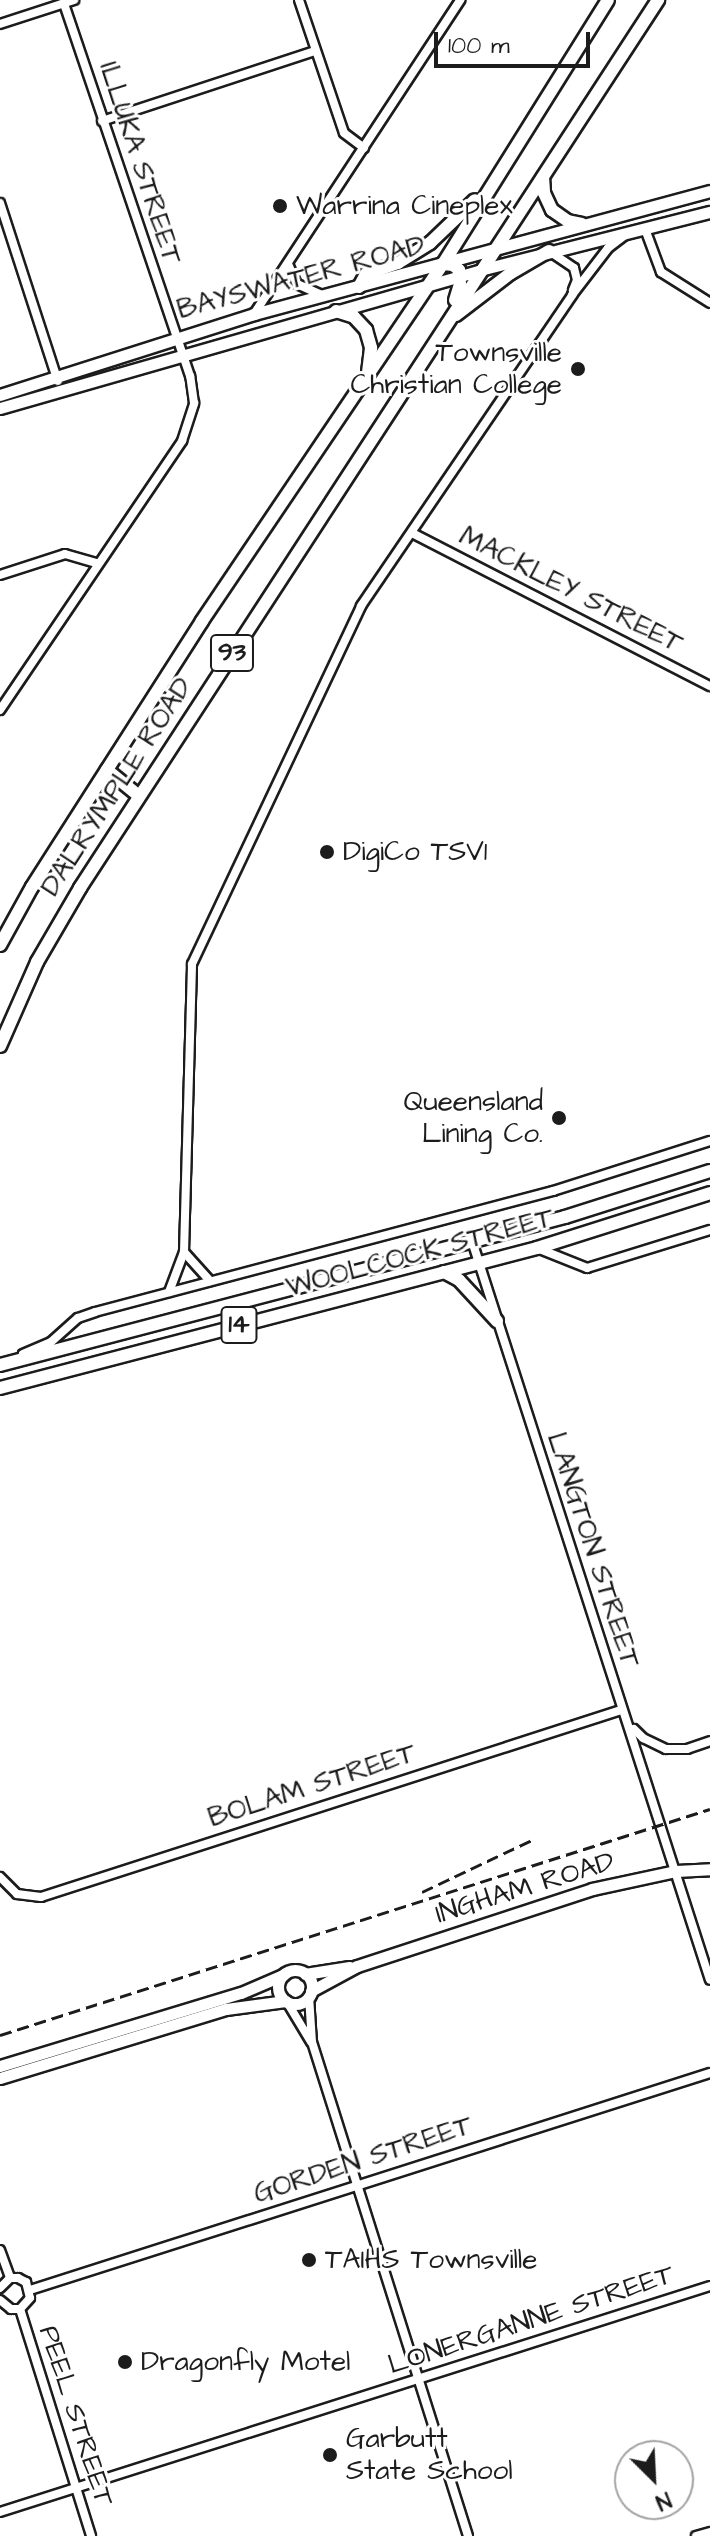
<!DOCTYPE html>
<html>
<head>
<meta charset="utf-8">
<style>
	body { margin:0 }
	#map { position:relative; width:710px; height:2536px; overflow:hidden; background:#fff; font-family:"Architects Daughter",sans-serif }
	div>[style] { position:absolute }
	.roads { filter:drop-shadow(2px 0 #1c1c1c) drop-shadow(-2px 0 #1c1c1c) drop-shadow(0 2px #1c1c1c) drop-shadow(0 -2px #1c1c1c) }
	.minor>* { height:8px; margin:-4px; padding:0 4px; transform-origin:4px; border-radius:4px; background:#fff }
	.secondary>* { height:11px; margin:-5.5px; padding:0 5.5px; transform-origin:5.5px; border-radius:5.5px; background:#fff }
	.secondary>.ring { margin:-5.5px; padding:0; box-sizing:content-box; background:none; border:11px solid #fff; border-radius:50% }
	.primary>* { height:12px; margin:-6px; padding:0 6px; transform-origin:6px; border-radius:6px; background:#fff }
	.rail>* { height:3px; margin-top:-1.5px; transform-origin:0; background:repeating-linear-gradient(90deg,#1c1c1c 0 12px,transparent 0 18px) }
	.dots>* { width:22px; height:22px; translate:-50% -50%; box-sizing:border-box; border:4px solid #fff; border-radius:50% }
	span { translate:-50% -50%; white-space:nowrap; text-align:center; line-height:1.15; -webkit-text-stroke:6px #fff; paint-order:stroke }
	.shield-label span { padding:2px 6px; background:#fff; border:2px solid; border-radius:6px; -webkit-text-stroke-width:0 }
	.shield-label { font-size:26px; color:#1c1c1c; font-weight:700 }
	.street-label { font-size:28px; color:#1c1c1c }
	.poi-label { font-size:28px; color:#1c1c1c }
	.left { translate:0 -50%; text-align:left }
	.right { translate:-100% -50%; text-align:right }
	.north { position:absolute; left:614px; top:2440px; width:80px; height:80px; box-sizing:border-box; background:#fff; border:2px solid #a4a4a4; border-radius:50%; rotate:156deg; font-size:22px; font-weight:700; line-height:32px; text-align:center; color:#1c1c1c }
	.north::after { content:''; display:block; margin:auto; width:28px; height:36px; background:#1c1c1c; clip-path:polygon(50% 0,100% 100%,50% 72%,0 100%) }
	.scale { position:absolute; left:434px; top:32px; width:156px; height:36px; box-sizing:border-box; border:4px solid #1c1c1c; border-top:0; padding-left:10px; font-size:24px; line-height:28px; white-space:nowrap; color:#1c1c1c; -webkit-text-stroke:6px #fff; paint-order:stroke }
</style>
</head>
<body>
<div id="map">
	<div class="roads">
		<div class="minor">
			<i style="left:299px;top:0;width:140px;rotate:71.3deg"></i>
			<i style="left:344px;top:133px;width:25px;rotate:37deg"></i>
			<i style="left:0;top:24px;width:78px;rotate:-18deg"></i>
			<i style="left:102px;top:121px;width:224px;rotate:-18.2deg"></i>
			<i style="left:0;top:203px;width:187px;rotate:72deg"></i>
			<i style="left:645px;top:229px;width:46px;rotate:69.6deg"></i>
			<i style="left:661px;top:272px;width:58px;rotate:32.3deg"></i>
			<i style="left:549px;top:251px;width:30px;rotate:34deg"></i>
			<i style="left:574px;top:268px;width:12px;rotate:76deg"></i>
			<i style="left:577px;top:280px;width:11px;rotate:112deg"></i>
			<i style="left:288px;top:264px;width:22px;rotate:66deg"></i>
			<i style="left:297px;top:284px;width:27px;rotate:24deg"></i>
			<i style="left:254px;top:314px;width:376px;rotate:-56.7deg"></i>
			<i style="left:412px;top:533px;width:335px;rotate:27.2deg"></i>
			<i style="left:0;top:575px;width:68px;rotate:-17.9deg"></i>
			<i style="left:65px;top:554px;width:32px;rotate:16deg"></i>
			<i style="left:0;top:710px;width:325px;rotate:-55.9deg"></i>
			<i style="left:182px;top:441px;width:40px;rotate:-72deg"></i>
			<i style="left:194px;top:403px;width:27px;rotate:-98deg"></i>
			<i style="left:190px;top:376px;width:394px;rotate:-108.7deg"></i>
			<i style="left:472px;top:1241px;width:776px;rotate:72.15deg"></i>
			<i style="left:537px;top:1248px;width:54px;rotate:21.8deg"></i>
			<i style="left:587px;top:1268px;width:129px;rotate:-17.2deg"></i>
			<i style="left:184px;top:1252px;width:39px;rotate:48deg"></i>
			<i style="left:169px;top:1292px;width:43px;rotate:-69.4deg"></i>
			<i style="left:184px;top:1252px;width:288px;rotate:-88.4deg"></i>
			<i style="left:192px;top:964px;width:396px;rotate:-64.7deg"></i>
			<i style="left:361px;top:606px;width:376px;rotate:-55.8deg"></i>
			<i style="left:572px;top:295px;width:59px;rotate:-52.5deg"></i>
			<i style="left:608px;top:248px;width:21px;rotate:-37deg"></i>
			<i style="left:23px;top:1354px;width:30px;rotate:-23deg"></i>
			<i style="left:51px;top:1342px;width:36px;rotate:-42deg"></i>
			<i style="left:78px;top:1318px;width:18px;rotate:-19deg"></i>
			<i style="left:95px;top:1312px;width:474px;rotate:-14.8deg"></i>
			<i style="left:553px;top:1191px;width:165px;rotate:-17.7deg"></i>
			<i style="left:634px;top:1729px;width:13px;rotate:45deg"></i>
			<i style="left:643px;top:1738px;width:25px;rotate:26deg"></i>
			<i style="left:666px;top:1749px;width:21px"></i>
			<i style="left:687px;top:1749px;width:24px;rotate:-19deg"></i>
			<i style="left:0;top:1877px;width:24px;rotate:45deg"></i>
			<i style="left:17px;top:1894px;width:24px;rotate:7deg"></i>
			<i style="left:41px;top:1897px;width:609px;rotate:-17.87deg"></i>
			<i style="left:309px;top:1996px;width:46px;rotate:86.3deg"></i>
			<i style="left:312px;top:2042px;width:518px;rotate:72.47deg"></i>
			<i style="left:287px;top:2002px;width:47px;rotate:59deg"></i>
			<i style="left:0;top:2250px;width:30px;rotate:70deg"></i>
			<i style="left:0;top:2288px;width:14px;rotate:-45deg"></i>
			<i style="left:10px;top:2278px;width:8px"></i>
			<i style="left:18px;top:2278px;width:9px;rotate:27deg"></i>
			<i style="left:26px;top:2282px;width:16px;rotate:76deg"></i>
			<i style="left:30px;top:2298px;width:15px;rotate:132deg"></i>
			<i style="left:20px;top:2309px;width:9px;rotate:180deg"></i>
			<i style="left:11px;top:2309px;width:14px;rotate:-141deg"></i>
			<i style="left:30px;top:2290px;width:714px;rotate:-17.7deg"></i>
			<i style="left:20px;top:2309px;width:238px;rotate:72.6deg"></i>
			<i style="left:0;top:2512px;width:745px;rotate:-17.66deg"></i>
			<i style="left:696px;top:2536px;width:15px;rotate:-16deg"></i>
		</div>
		<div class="secondary">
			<i style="left:0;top:395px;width:267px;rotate:-17.7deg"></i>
			<i style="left:254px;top:314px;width:472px;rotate:-15.1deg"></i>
			<i style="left:0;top:408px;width:499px;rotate:-16deg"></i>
			<i style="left:480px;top:270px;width:237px;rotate:-14.2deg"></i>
			<i class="ring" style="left:278px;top:1970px;width:23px;height:23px"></i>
			<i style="left:305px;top:1974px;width:45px;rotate:-9deg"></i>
			<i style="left:311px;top:1991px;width:52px;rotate:-28.5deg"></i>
			<i style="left:357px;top:1966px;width:247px;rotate:-18.1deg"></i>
			<i style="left:592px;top:1889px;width:86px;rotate:-12.1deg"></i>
			<i style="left:676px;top:1871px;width:34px;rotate:-3deg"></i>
			<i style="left:0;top:2066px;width:252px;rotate:-16.9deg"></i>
			<i style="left:241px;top:1993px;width:46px;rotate:-23.2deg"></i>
			<i style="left:0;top:2078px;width:236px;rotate:-17deg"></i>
			<i style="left:226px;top:2009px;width:60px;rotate:-7.7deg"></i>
		</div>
		<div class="primary">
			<i style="left:543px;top:177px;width:16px;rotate:86deg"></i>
			<i style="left:544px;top:193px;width:19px;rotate:65deg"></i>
			<i style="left:552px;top:210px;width:19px;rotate:35deg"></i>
			<i style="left:568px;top:221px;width:14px;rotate:12deg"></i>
			<i style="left:443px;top:264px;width:10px;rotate:6deg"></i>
			<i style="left:453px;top:265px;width:8px;rotate:40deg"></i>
			<i style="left:459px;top:270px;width:14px;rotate:86deg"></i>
			<i style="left:460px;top:284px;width:17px;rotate:107deg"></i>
			<i style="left:359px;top:287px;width:15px;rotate:-62deg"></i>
			<i style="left:366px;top:274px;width:34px;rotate:-19deg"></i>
			<i style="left:398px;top:263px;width:38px;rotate:-32deg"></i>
			<i style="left:430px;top:243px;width:62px;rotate:-43.7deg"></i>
			<i style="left:336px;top:311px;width:19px;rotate:18deg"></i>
			<i style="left:354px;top:317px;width:18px;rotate:47deg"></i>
			<i style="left:366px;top:330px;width:19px;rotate:74deg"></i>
			<i style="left:371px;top:348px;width:23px;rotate:97deg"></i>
			<i style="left:456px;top:315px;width:69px;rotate:-37.4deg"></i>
			<i style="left:511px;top:273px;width:44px;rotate:-30.1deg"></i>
			<i style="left:107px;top:770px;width:41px;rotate:39.1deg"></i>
			<i style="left:0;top:945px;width:66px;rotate:-61.1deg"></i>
			<i style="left:32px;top:887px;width:316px;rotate:-57.4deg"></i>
			<i style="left:202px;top:621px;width:431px;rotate:-56deg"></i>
			<i style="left:443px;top:264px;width:311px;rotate:-58deg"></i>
			<i style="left:0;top:1046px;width:92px;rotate:-66.2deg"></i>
			<i style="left:37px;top:962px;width:86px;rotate:-59.8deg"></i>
			<i style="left:80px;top:888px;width:1060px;rotate:-56.94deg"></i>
			<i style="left:444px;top:1272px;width:17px;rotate:28deg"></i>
			<i style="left:459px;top:1280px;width:56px;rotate:47.2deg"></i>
			<i style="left:0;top:1365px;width:584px;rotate:-14.68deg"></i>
			<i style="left:565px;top:1217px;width:152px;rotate:-17.6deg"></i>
			<i style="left:0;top:1388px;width:555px;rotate:-14.61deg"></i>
			<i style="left:537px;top:1248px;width:182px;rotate:-17.6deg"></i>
		</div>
	</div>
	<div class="rail">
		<i style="left:422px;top:1892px;width:122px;rotate:-25.3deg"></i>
		<i style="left:0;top:2035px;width:745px;rotate:-17.66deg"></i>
	</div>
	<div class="dots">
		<i style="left:280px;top:206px;background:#1c1c1c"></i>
		<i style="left:578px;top:369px;background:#1c1c1c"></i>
		<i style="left:327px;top:852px;background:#1c1c1c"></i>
		<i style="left:559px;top:1118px;background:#1c1c1c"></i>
		<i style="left:309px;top:2260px;background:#1c1c1c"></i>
		<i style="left:125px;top:2362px;background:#1c1c1c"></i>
		<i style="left:330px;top:2455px;background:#1c1c1c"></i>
	</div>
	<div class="shield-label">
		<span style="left:232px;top:653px">93</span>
		<span style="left:239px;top:1325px">14</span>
	</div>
	<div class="street-label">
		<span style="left:140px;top:163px;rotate:72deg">ILLUKA STREET</span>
		<span style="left:301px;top:278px;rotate:-15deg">BAYSWATER ROAD</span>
		<span style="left:571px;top:590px;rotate:27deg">MACKLEY STREET</span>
		<span style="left:117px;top:787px;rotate:-57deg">DALRYMPLE ROAD</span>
		<span style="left:420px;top:1253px;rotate:-15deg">WOOLCOCK STREET</span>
		<span style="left:593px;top:1550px;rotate:72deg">LANGTON STREET</span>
		<span style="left:312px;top:1786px;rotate:-18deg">BOLAM STREET</span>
		<span style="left:525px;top:1888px;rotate:-17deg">INGHAM ROAD</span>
		<span style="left:363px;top:2160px;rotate:-18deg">GORDEN STREET</span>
		<span style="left:531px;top:2320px;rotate:-18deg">LONERGANNE STREET</span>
		<span style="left:76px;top:2416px;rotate:72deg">PEEL STREET</span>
	</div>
	<div class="poi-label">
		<span class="left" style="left:296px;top:206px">Warrina Cineplex</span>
		<span class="right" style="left:562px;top:369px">Townsville<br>Christian College</span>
		<span class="left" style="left:343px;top:852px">DigiCo TSV1</span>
		<span class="right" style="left:543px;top:1118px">Queensland<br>Lining Co.</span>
		<span class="left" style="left:325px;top:2260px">TAIHS Townsville</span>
		<span class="left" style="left:141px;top:2362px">Dragonfly Motel</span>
		<span class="left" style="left:346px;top:2455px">Garbutt<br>State School</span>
	</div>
	<div class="north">N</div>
	<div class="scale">100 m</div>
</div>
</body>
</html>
